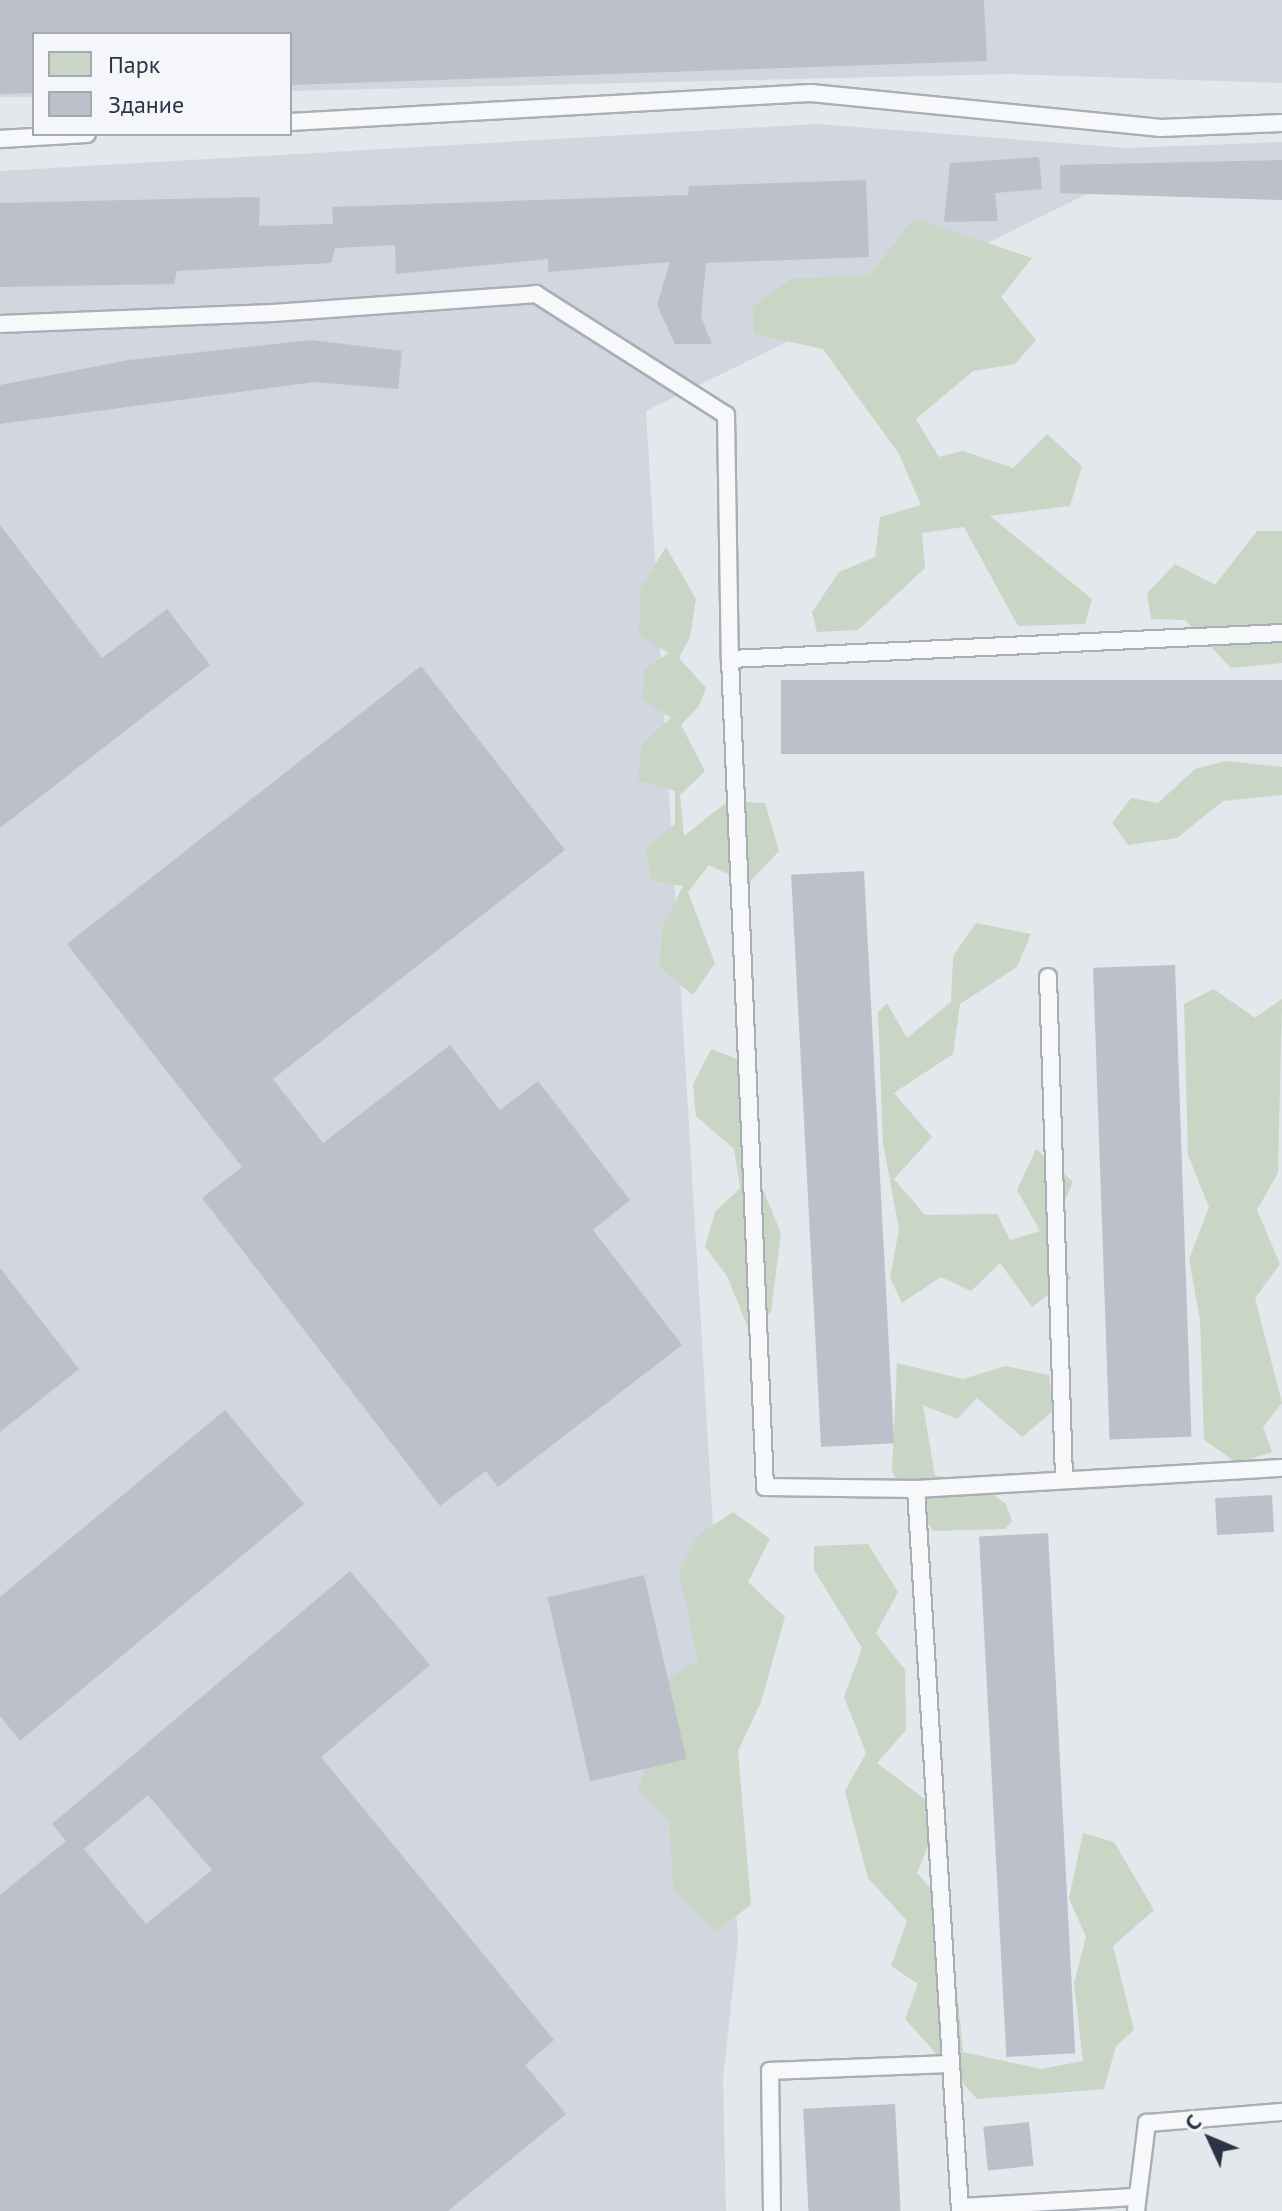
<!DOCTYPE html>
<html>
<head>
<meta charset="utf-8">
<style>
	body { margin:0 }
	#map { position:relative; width:1282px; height:2211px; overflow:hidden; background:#e4e7ec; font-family:"PT Sans",sans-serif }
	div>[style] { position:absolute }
	.built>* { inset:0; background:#d2d6de }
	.green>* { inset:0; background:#c9d6c5 }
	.building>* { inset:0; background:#bbc0ca; transform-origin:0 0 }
	.roads { filter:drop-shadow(2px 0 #a9aeb7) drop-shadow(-2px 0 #a9aeb7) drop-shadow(0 2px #a9aeb7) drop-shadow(0 -2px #a9aeb7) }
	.service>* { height:16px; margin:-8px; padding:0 8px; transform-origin:8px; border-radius:8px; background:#f7f8fa }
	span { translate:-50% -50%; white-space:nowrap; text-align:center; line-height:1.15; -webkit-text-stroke:7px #f4f6f9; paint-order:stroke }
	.legend { position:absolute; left:32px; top:32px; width:260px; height:104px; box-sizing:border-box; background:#f4f6f9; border:2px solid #a4a8b1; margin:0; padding:10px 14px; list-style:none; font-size:24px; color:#2b3445 }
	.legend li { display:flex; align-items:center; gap:16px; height:40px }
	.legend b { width:40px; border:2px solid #a4a8b1 }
	.north { position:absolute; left:1170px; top:2099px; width:80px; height:80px; -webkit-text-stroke:6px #f4f6f9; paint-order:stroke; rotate:314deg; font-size:22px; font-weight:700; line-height:32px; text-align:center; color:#2b3445 }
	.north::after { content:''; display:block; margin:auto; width:28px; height:36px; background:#2b3445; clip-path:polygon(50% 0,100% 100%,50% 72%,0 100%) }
</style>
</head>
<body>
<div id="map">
	<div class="built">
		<i style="clip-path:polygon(0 0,1282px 0,1282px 83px,1011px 74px,290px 91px,290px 34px,34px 34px,34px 97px,0 97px)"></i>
		<i style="clip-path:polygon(818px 124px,1126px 148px,1282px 142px,1282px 200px,1089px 193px,646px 411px,738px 1941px,723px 2078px,726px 2211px,0 2211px,0 171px)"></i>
	</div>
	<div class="green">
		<i style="clip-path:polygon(914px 218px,1032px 258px,1001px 297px,1036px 340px,1015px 364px,973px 371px,916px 419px,939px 457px,963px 451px,1013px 468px,1047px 434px,1082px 466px,1070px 506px,990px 516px,1092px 599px,1085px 624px,1018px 626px,964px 527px,922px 533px,925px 568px,858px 630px,817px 632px,812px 612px,839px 572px,875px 557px,880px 517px,921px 505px,899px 454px,823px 349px,755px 334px,752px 307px,791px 279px,870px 275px)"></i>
		<i style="clip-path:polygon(1257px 531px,1282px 531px,1282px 663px,1231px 668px,1185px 620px,1151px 619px,1147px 593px,1175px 564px,1215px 585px)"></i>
		<i style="clip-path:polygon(666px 547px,696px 599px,690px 637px,679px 658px,706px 688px,699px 706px,681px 725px,705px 771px,680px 795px,684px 836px,728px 801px,765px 803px,779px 851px,748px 884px,709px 865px,688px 892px,715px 963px,693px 995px,660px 968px,662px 928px,683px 886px,652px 881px,645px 848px,675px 824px,675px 791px,638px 780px,642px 744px,671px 718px,642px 700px,645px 668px,669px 653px,639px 635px,640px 589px)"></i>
		<i style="clip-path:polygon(1226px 761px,1282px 767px,1282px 795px,1223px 801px,1177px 838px,1128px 845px,1112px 823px,1131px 798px,1158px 803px,1195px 769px)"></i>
		<i style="clip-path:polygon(976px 923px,1031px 934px,1017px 967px,960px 1004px,953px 1054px,894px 1093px,932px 1137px,894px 1179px,925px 1215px,997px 1214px,1010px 1240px,1040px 1231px,1017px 1190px,1036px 1149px,1073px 1182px,1047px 1241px,1071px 1278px,1032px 1307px,1000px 1263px,971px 1291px,941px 1277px,902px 1303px,890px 1278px,899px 1229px,883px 1143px,878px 1012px,887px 1003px,907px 1038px,951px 1002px,953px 956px)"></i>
		<i style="clip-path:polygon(1214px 989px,1255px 1018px,1282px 999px,1278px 1173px,1257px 1210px,1280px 1264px,1255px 1298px,1282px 1403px,1263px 1427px,1272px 1452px,1237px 1463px,1204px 1440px,1200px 1320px,1189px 1259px,1209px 1207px,1188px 1155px,1184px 1004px)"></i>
		<i style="clip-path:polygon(711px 1049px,757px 1067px,746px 1149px,781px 1233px,771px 1312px,751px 1335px,727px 1276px,705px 1247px,715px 1212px,740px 1188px,734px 1149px,696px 1116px,693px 1085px)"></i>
		<i style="clip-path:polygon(897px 1363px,963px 1379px,1005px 1366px,1049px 1375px,1053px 1411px,1022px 1437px,977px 1398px,957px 1419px,923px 1405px,935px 1476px,971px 1479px,1006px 1504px,1012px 1521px,1005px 1529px,933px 1531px,892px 1472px)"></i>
		<i style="clip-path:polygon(733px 1512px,770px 1539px,748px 1582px,785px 1617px,761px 1702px,738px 1751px,751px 1905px,715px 1932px,673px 1887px,669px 1821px,638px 1789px,662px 1727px,653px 1688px,698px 1661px,679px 1573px,697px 1536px)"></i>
		<i style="clip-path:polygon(868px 1544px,898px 1592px,876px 1633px,905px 1670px,906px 1730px,877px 1763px,942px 1812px,917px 1873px,949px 1909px,963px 2052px,1041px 2069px,1083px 2061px,1074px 1983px,1086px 1937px,1069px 1898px,1083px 1833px,1114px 1842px,1154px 1910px,1113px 1946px,1134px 2030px,1116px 2046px,1104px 2089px,977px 2099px,905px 2019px,918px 1984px,891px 1966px,907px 1921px,868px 1878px,845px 1791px,866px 1753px,844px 1697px,862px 1648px,814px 1570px,814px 1546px)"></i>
	</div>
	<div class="building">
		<i style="clip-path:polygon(0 0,984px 0,987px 61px,290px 85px,290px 34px,34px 34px,34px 93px,0 94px)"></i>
		<i style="clip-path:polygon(1039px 157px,1042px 189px,995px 193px,998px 221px,944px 222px,950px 163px)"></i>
		<i style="clip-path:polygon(1282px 160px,1282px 200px,1060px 193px,1060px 165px)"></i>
		<i style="clip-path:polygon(866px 180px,869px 257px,706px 263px,701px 317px,712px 344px,675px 344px,657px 305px,670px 262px,548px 272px,548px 259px,396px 274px,395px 245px,335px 248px,331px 263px,177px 271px,174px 284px,0 287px,0 203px,260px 197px,259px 226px,333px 224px,332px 207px,688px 195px,689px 186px)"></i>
		<i style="clip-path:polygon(311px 340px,402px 351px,398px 389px,314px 382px,0 424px,0 385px,129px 360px)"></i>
		<i style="clip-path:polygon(0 525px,102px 658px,167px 609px,210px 665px,0 828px)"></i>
		<i style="clip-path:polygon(421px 666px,565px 850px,273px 1079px,323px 1143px,450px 1045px,500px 1110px,538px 1081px,630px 1200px,593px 1230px,682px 1345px,498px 1487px,486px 1471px,440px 1506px,202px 1198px,242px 1167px,67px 944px)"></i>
		<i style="left:1282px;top:680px;width:74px;height:501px;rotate:90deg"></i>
		<i style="left:864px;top:871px;width:573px;height:73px;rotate:87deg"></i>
		<i style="left:1175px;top:965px;width:472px;height:82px;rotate:88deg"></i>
		<i style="clip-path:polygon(0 1268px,79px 1369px,0 1432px)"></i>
		<i style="clip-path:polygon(225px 1410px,304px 1504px,20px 1741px,0 1716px,0 1597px)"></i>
		<i style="left:1272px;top:1495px;width:37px;height:57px;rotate:87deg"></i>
		<i style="left:1048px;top:1533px;width:521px;height:69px;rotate:87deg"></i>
		<i style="clip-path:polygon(evenodd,350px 1571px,430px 1665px,321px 1757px,554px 2040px,525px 2065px,566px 2114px,448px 2211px,0 2211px,0 1895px,66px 1841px,52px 1824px,350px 1571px,148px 1795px,212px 1870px,146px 1924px,84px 1849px,148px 1795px)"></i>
		<i style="left:644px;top:1575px;width:189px;height:99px;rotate:77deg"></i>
		<i style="left:895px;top:2104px;width:107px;height:92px;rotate:87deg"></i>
		<i style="left:1029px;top:2122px;width:44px;height:46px;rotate:84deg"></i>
	</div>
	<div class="roads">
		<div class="service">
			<i style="left:290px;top:122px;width:522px;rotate:-3.19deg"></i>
			<i style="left:811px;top:93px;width:352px;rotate:5.7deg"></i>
			<i style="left:1161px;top:128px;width:121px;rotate:-2.4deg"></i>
			<i style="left:0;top:139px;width:87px;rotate:-3.3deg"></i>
			<i style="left:0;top:324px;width:273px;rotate:-2.3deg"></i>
			<i style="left:273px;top:313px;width:264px;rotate:-4.1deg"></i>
			<i style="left:536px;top:294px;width:225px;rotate:32.5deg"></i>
			<i style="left:726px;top:415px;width:244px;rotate:89.1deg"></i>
			<i style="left:1282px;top:633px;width:553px;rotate:177.3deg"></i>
			<i style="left:730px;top:659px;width:829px;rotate:87.58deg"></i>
			<i style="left:765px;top:1487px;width:151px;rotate:0.8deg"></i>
			<i style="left:916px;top:1489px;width:367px;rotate:-3.3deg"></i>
			<i style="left:1048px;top:977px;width:500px;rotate:88.17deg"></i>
			<i style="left:916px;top:1489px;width:723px;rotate:86.51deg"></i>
			<i style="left:960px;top:2207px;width:175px;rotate:-3.3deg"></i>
			<i style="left:772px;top:2211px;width:140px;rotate:-90.8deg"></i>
			<i style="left:770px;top:2071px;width:179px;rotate:-2.2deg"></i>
			<i style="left:1136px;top:2211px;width:89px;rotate:-82.9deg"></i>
			<i style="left:1147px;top:2123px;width:135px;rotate:-4.7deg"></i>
		</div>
	</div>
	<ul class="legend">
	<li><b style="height:22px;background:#c9d6c5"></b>Парк</li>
	<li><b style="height:22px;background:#bbc0ca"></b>Здание</li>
	</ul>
	<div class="north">С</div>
</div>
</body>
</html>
